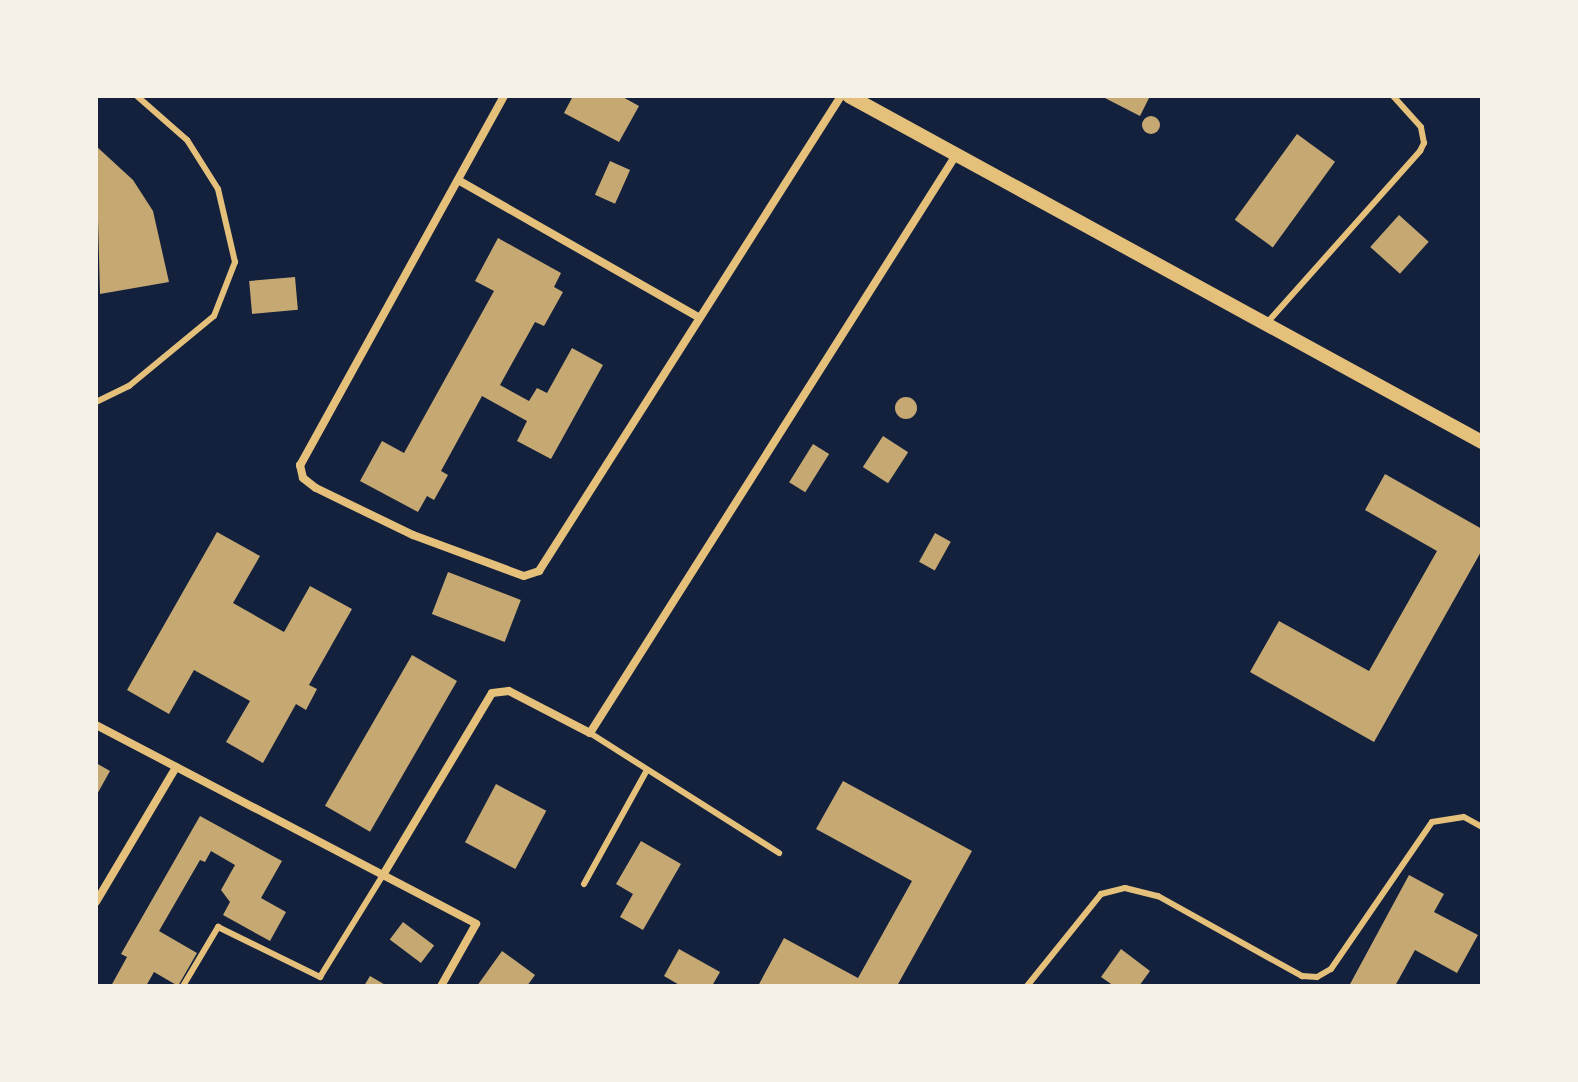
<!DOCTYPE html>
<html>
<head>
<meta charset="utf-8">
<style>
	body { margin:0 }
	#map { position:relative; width:1578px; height:1082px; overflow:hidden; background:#14213d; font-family:"Roboto Condensed",sans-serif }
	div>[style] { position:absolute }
	.building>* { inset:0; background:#c6a872; transform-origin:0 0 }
	.round { border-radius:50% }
	.service>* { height:6px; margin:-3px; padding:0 3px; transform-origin:3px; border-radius:3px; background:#e5c07b }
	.minor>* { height:8px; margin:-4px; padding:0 4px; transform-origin:4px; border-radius:4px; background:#e5c07b }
	.tertiary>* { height:14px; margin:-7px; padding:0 7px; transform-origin:7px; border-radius:7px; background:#e5c07b }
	span { translate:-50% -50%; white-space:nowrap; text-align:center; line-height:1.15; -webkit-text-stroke:7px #f6f1e7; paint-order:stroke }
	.frame { position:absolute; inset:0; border:98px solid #f6f1e7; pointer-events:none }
</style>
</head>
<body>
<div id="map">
	<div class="building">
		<i style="clip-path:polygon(573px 96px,621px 96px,639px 106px,619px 142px,564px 113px)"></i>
		<i style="clip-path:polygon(1101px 96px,1150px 96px,1140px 116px)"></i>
		<i class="round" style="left:1142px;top:116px;width:18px;height:18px"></i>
		<i style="left:1297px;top:134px;width:47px;height:106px;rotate:36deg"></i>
		<i style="clip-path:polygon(96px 146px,133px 180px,153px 211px,169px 282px,100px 294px)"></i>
		<i style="left:610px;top:161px;width:22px;height:37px;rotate:24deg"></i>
		<i style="left:1399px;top:215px;width:40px;height:43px;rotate:42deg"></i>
		<i style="clip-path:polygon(498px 238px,561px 273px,554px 287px,563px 292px,544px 326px,535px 322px,500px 385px,529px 401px,537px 388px,547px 393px,572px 348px,603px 365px,551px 459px,517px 441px,527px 421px,482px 396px,441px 471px,448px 475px,434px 500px,427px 496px,418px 512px,360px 481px,382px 441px,404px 453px,494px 291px,475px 281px)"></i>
		<i style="left:295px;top:277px;width:33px;height:46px;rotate:85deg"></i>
		<i class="round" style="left:895px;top:397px;width:22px;height:22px"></i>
		<i style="left:883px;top:436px;width:30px;height:37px;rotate:33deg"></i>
		<i style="left:813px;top:444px;width:19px;height:45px;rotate:32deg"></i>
		<i style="clip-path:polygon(1385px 474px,1482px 529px,1482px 550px,1374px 742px,1250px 672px,1279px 621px,1369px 671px,1437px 551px,1365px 510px)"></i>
		<i style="clip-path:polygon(217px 532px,260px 556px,233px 603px,284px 632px,310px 586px,352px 609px,309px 685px,317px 689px,306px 710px,296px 704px,263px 763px,226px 742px,250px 701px,194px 670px,169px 714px,127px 690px)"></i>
		<i style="left:935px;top:533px;width:18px;height:33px;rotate:29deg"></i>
		<i style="left:448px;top:572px;width:78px;height:45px;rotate:21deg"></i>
		<i style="left:412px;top:655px;width:52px;height:174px;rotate:30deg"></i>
		<i style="clip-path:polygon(96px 763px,110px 771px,96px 796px)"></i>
		<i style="clip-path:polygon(843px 781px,972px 851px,897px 986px,758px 986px,784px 938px,858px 978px,912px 881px,816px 829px)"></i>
		<i style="left:496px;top:784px;width:57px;height:66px;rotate:28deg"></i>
		<i style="clip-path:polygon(200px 816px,282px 861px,261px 898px,286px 912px,270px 941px,223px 915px,230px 902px,221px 890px,235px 865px,211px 851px,205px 862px,200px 860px,159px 931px,197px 953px,178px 986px,154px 972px,146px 986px,111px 986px,127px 957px,121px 954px)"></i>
		<i style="clip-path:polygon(641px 841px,681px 864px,643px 930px,620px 917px,633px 894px,616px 884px)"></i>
		<i style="clip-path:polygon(1409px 875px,1444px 894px,1434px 912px,1478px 935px,1457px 973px,1415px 950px,1395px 986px,1349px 986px)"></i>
		<i style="left:403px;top:922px;width:39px;height:22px;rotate:37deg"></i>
		<i style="clip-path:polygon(679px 949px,720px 972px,712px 986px,681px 986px,664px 976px)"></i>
		<i style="clip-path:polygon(1121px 949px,1150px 971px,1139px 986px,1114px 986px,1101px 977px)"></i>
		<i style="clip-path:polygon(502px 951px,535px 975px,527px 986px,477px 986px)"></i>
		<i style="clip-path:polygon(370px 976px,387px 986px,364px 986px)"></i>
	</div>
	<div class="service">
		<i style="left:1266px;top:324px;width:232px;rotate:-48.3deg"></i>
		<i style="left:1420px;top:151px;width:9px;rotate:-63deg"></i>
		<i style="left:1424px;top:143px;width:16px;rotate:-101deg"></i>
		<i style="left:1421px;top:127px;width:42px;rotate:-132.1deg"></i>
		<i style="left:96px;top:402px;width:37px;rotate:-26deg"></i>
		<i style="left:129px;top:386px;width:110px;rotate:-39.5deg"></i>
		<i style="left:214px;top:316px;width:58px;rotate:-68.7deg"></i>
		<i style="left:235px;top:262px;width:75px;rotate:-103.1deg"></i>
		<i style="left:218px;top:189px;width:58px;rotate:-122.3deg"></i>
		<i style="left:187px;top:140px;width:67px;rotate:-138.7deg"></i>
		<i style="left:590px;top:733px;width:224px;rotate:32.4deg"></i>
		<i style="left:584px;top:884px;width:130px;rotate:-61.1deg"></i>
		<i style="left:183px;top:986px;width:69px;rotate:-59.3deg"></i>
		<i style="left:218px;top:927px;width:114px;rotate:26.1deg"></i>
		<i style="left:320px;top:977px;width:120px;rotate:-58.3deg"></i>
		<i style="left:1027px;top:986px;width:118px;rotate:-51.2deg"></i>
		<i style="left:1101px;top:894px;width:25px;rotate:-14deg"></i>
		<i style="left:1125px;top:888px;width:34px;rotate:14deg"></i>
		<i style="left:1158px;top:896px;width:165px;rotate:29.1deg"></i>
		<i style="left:1302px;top:976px;width:15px;rotate:4deg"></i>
		<i style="left:1317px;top:977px;width:16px;rotate:-30deg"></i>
		<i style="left:1331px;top:969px;width:178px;rotate:-55.5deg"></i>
		<i style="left:1432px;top:822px;width:32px;rotate:-9deg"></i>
		<i style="left:1464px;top:817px;width:21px;rotate:29deg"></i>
	</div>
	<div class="minor">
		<i style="left:504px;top:96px;width:422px;rotate:118.9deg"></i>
		<i style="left:300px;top:465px;width:13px;rotate:77deg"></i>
		<i style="left:303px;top:478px;width:16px;rotate:38deg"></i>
		<i style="left:316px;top:488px;width:108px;rotate:25.9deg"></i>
		<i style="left:413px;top:535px;width:118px;rotate:20.3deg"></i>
		<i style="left:524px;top:576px;width:16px;rotate:-18deg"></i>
		<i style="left:539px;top:571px;width:563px;rotate:-57.55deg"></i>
		<i style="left:458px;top:180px;width:276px;rotate:29.7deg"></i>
		<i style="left:96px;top:725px;width:429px;rotate:27.6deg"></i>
		<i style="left:476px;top:924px;width:71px;rotate:119.4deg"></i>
		<i style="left:383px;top:875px;width:212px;rotate:-59.1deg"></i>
		<i style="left:492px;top:693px;width:17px;rotate:-7deg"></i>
		<i style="left:509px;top:691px;width:91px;rotate:27.4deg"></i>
		<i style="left:590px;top:733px;width:684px;rotate:-57.66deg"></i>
		<i style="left:96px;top:902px;width:157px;rotate:-59.3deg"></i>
	</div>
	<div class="tertiary">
		<i style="left:849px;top:96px;width:721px;rotate:28.66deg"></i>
	</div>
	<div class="frame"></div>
</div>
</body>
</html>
